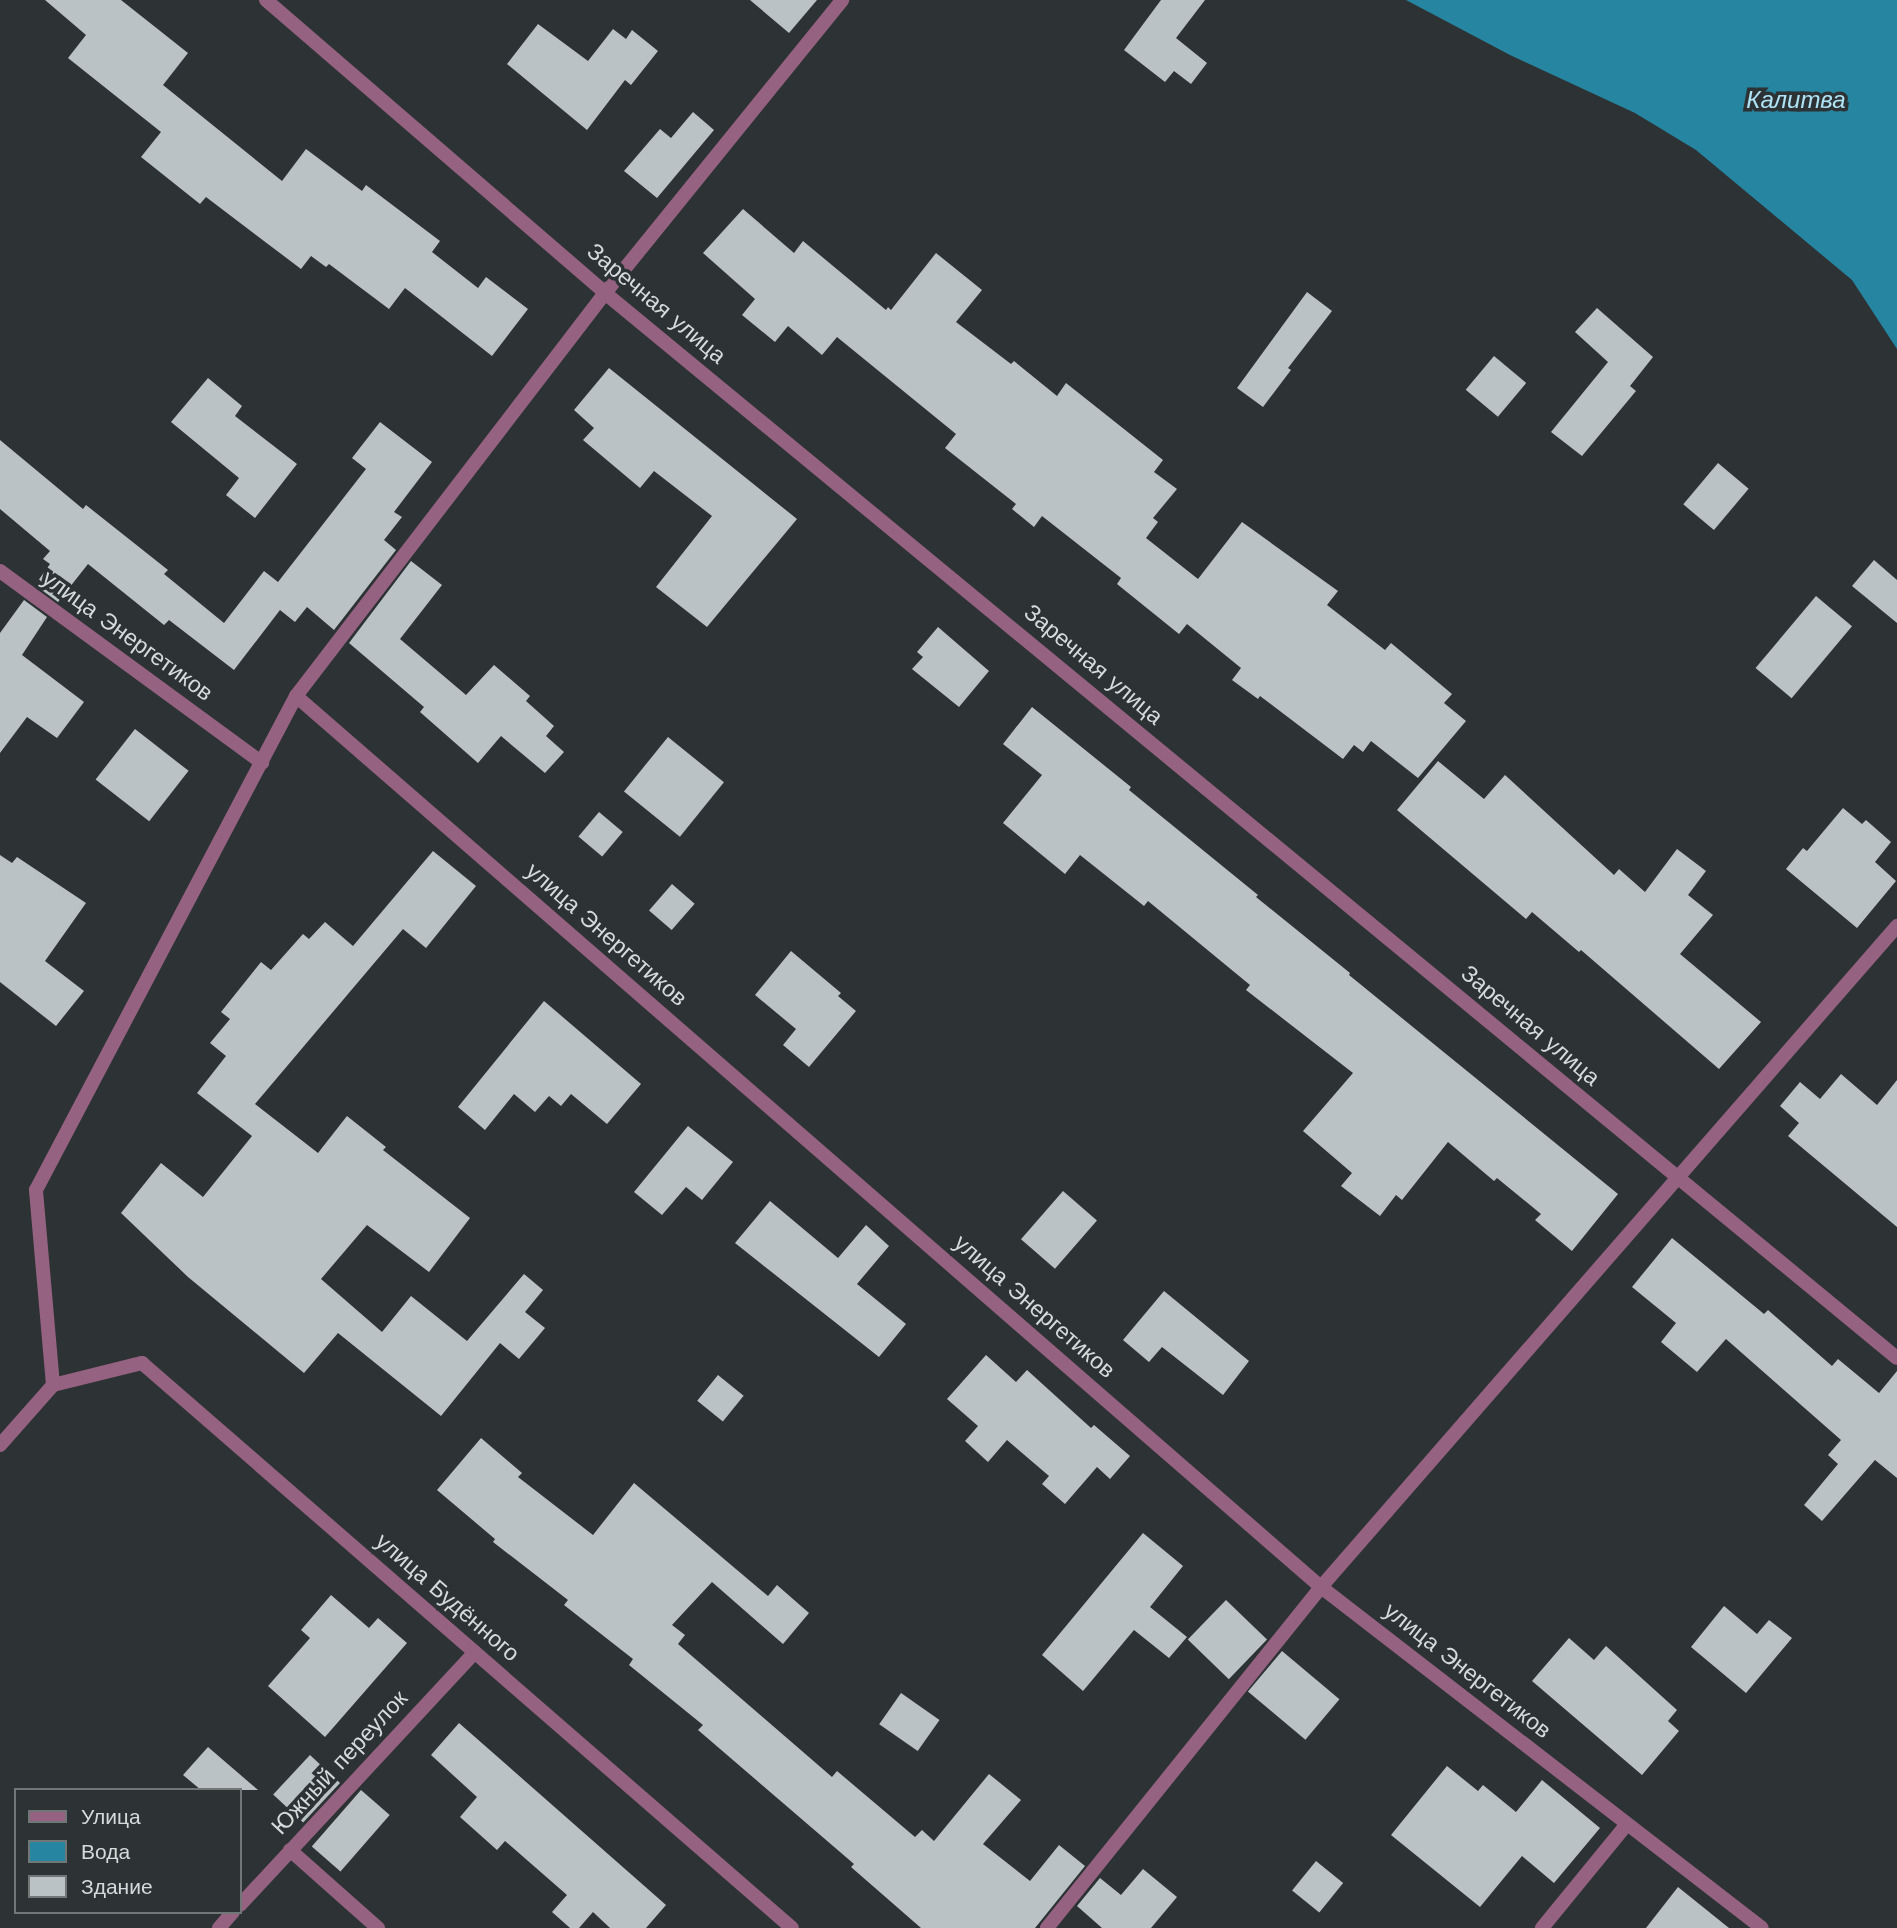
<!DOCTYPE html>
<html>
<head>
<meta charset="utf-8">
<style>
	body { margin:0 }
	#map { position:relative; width:1897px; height:1928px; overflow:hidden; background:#2d3335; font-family:"Work Sans",sans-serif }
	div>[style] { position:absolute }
	.water>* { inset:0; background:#2685a0 }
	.building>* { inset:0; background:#bac2c5; transform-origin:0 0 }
	.minor>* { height:14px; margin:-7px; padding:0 7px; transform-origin:7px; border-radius:7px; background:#966281 }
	span { translate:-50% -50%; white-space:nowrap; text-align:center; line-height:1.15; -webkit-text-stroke:7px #2d3335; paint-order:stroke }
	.street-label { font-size:23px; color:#d6dadb }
	.water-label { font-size:24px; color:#afe3f5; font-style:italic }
	.legend { position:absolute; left:14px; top:1788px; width:228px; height:126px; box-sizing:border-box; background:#2d3335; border:2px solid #717677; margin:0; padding:9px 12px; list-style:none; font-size:21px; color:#d6dadb }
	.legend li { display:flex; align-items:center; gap:14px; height:35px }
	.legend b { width:35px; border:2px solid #717677 }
</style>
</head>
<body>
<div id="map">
	<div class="water">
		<i style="clip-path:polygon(1406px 0,1897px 0,1897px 349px,1852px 280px,1696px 150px,1635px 113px,1510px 55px)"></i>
	</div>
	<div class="building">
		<i style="clip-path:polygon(45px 0,121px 0,188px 53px,163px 85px,282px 181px,306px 149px,362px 191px,366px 185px,440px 241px,432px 252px,478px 288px,486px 277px,528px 309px,492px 356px,405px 288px,389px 309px,329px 264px,326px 267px,311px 256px,301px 269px,206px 197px,200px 204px,141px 157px,161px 132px,68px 58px,86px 35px)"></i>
		<i style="clip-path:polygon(750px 0,817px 0,789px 33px)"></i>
		<i style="clip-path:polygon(1161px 0,1205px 0,1176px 38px,1207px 63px,1191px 84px,1174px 71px,1165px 82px,1124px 50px)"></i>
		<i style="clip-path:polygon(538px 24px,588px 61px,613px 29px,626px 39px,632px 30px,658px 51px,631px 85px,625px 80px,587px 130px,507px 64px)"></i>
		<i style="clip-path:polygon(693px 112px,714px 130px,657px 198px,624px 171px,660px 129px,671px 138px)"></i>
		<i style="clip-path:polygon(743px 209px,794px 253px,803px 241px,886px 310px,888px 307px,891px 310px,936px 253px,982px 290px,956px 322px,1011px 364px,1014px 361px,1057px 396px,1066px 383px,1163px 460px,1154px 472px,1177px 489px,1153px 518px,1158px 522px,1146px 538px,1198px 579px,1242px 522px,1338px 591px,1327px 605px,1385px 650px,1391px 643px,1452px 694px,1444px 703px,1466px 721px,1418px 778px,1371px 741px,1363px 752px,1354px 745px,1343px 759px,1260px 696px,1258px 699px,1232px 680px,1241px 668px,1187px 624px,1179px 634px,1117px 584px,1121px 578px,1042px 516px,1034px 527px,1012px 509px,1016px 504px,945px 448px,956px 434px,837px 337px,822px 355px,788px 326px,775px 342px,742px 315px,755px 299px,703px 253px)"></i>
		<i style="clip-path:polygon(1307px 292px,1332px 311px,1288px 368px,1291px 370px,1263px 407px,1237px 388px)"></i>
		<i style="clip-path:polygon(1597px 308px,1653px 357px,1630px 386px,1636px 391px,1582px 456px,1551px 432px,1608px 362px,1575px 332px)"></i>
		<i style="left:1494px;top:356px;width:42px;height:44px;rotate:40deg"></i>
		<i style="clip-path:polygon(609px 368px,797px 519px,707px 627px,656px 587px,712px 516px,654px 471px,640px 488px,583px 440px,594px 428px,574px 410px)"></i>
		<i style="clip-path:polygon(208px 378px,242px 406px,235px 416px,297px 464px,255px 518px,226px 495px,239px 478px,171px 422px)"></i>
		<i style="clip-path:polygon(380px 422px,432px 462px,394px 512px,402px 517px,384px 540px,396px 550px,334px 630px,307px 607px,295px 622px,280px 610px,234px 670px,169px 620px,164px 625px,88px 564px,58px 602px,35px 585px,50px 564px,43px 559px,50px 551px,0 509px,0 440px,83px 509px,86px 505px,168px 570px,164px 574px,224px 623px,264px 571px,278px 582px,366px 469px,352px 458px)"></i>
		<i style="left:1718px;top:463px;width:40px;height:54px;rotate:40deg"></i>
		<i style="clip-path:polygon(1874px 560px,1897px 580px,1897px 623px,1852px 586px)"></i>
		<i style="clip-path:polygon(411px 561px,442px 585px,400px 639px,466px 695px,494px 665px,530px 696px,526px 701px,554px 726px,546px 736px,564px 752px,545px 773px,501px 736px,478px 763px,420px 712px,424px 707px,349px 643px)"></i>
		<i style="left:1816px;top:596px;width:47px;height:94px;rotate:40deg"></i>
		<i style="clip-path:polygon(24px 600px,47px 617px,22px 655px,84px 702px,57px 738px,27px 717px,0 753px,0 633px)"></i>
		<i style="clip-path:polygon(938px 627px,989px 671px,959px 707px,912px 669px,923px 657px,917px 652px)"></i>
		<i style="clip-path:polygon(1032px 707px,1131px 787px,1129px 790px,1258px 895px,1256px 897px,1350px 973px,1349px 975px,1618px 1194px,1572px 1251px,1535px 1220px,1541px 1214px,1497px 1178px,1494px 1181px,1448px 1142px,1402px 1200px,1396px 1195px,1380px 1216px,1341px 1186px,1352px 1173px,1303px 1131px,1353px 1073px,1246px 990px,1250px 985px,1148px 901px,1144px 906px,1080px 855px,1065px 874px,1003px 823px,1042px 775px,1003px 744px)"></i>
		<i style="left:135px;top:729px;width:68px;height:64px;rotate:38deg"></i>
		<i style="left:668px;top:737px;width:72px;height:70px;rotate:39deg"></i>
		<i style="clip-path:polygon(1438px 761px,1484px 799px,1505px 775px,1614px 875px,1619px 869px,1645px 892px,1677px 849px,1706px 871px,1688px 895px,1713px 915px,1680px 954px,1761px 1022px,1719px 1069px,1581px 950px,1579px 952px,1532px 912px,1526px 919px,1397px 810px)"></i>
		<i style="clip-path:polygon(1843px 808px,1862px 824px,1866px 820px,1891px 842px,1875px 862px,1896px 881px,1857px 928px,1786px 869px,1803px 848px,1807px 851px)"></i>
		<i style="left:599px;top:812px;width:31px;height:32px;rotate:40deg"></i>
		<i style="clip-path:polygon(433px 851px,476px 886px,426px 948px,403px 929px,255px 1104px,318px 1153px,347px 1116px,386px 1147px,383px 1150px,470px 1218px,429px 1272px,367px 1225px,321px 1279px,382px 1332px,411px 1296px,467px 1341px,524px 1274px,543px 1290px,525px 1312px,545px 1328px,519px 1359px,500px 1343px,441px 1416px,338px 1333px,304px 1373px,188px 1277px,121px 1213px,161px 1163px,203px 1197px,252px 1136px,197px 1093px,226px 1056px,210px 1043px,230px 1019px,221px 1012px,261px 962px,271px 970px,303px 934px,309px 939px,325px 922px,353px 946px)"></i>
		<i style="clip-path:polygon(0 855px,12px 863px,17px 857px,86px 903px,45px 961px,84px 991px,56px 1026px,0 982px)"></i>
		<i style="left:672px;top:884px;width:30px;height:35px;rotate:41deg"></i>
		<i style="clip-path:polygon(791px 951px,841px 993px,838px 996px,856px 1011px,809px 1067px,783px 1045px,796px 1029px,755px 995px)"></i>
		<i style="clip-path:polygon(544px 1001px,641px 1084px,607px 1124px,571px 1094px,561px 1106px,549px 1096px,535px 1112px,514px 1094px,485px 1130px,458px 1107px)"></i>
		<i style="clip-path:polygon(1841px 1074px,1877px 1105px,1897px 1080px,1897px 1227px,1788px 1136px,1799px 1123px,1780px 1106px,1800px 1082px,1820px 1099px)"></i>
		<i style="clip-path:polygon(688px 1126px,733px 1162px,702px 1200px,686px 1187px,662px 1215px,634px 1192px)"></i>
		<i style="left:1063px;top:1191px;width:45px;height:64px;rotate:41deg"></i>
		<i style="clip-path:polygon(770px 1201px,838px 1258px,866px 1225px,889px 1246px,857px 1284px,906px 1324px,879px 1357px,735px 1243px)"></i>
		<i style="clip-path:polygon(1672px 1238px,1764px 1314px,1768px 1310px,1832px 1366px,1838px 1359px,1879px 1393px,1897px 1371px,1897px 1478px,1875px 1460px,1822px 1521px,1804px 1505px,1838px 1464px,1828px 1455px,1841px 1440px,1726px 1339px,1697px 1372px,1661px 1342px,1676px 1323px,1632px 1287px)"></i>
		<i style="clip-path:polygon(1164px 1291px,1249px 1361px,1223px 1395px,1162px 1347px,1149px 1362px,1123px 1340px)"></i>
		<i style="clip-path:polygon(986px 1355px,1016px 1382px,1027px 1370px,1091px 1428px,1094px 1425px,1130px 1456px,1110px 1479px,1097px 1467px,1065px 1504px,1042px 1484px,1049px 1476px,1007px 1440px,988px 1462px,965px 1441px,978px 1426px,947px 1399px)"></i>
		<i style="left:718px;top:1375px;width:33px;height:33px;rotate:39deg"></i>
		<i style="clip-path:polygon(481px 1438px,522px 1473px,518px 1477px,593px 1535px,634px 1483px,768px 1596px,777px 1585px,809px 1613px,783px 1644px,712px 1582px,672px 1625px,685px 1635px,678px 1644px,832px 1777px,837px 1771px,915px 1837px,922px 1830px,934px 1841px,989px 1774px,1021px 1800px,983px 1844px,1030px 1881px,1059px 1845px,1085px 1866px,1035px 1928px,921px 1928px,851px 1867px,854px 1864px,698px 1730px,703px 1725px,629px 1665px,633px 1659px,564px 1605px,568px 1600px,493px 1542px,495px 1539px,437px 1490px)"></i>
		<i style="clip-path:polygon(1143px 1533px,1183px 1566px,1150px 1607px,1187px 1637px,1169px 1658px,1134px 1630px,1083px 1691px,1042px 1655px)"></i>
		<i style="clip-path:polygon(331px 1595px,369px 1628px,378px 1618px,407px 1643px,325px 1737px,268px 1686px,310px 1638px,301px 1630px)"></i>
		<i style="left:1226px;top:1600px;width:57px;height:55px;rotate:44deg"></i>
		<i style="clip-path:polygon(1724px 1606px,1757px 1634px,1769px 1620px,1792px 1638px,1746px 1693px,1691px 1647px)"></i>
		<i style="clip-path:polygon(1569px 1638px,1594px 1660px,1606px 1646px,1677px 1710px,1668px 1721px,1679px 1731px,1642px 1775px,1532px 1681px)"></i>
		<i style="left:1282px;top:1651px;width:75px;height:53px;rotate:40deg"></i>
		<i style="left:901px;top:1693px;width:47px;height:38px;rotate:35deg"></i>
		<i style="clip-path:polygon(459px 1723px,666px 1905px,646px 1928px,610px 1928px,593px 1912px,579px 1928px,570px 1928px,552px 1912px,567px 1895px,505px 1841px,497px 1850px,460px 1817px,477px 1797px,431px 1755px)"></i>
		<i style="clip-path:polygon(208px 1747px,258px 1790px,201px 1790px,183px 1775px)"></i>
		<i style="left:310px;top:1755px;width:41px;height:54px;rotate:43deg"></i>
		<i style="clip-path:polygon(1447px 1766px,1478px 1791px,1483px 1785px,1516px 1812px,1542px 1780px,1600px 1828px,1554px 1883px,1522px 1856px,1480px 1907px,1391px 1835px)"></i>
		<i style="left:361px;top:1790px;width:38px;height:75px;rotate:41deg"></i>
		<i style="left:1316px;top:1861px;width:35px;height:38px;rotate:39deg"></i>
		<i style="clip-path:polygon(1143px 1869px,1177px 1897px,1151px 1928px,1102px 1928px,1077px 1906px,1100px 1878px,1121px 1895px)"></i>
		<i style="clip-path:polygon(1678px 1887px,1729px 1928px,1646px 1928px)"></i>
	</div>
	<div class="minor">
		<i style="left:266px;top:0;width:448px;rotate:40.8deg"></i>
		<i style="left:605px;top:293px;width:1674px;rotate:39.5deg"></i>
		<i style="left:0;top:571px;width:325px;rotate:36.2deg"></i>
		<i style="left:296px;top:696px;width:1358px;rotate:41deg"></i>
		<i style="left:1321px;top:1587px;width:557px;rotate:37.71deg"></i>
		<i style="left:53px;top:1385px;width:196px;rotate:-95deg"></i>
		<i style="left:36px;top:1190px;width:558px;rotate:-62.24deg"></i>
		<i style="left:296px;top:696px;width:508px;rotate:-52.52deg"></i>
		<i style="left:605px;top:293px;width:377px;rotate:-51deg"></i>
		<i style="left:53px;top:1385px;width:92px;rotate:-13.9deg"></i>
		<i style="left:142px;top:1363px;width:861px;rotate:41deg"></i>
		<i style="left:0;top:1445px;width:80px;rotate:-48.5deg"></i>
		<i style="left:290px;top:1850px;width:118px;rotate:41.6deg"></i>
		<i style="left:240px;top:1905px;width:345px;rotate:-47.1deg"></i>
		<i style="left:219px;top:1928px;width:21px;rotate:-49deg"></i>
		<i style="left:1047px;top:1928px;width:437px;rotate:-51.2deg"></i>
		<i style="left:1321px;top:1587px;width:877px;rotate:-48.93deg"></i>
		<i style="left:1542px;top:1928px;width:134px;rotate:-50.7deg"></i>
	</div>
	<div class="street-label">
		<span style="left:656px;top:304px;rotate:40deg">Заречная улица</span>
		<span style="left:127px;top:636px;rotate:36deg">улица Энергетиков</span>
		<span style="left:1093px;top:665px;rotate:40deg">Заречная улица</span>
		<span style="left:606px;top:935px;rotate:41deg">улица Энергетиков</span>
		<span style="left:1530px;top:1026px;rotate:40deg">Заречная улица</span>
		<span style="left:1034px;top:1307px;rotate:41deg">улица Энергетиков</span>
		<span style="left:447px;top:1598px;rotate:41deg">улица Будённого</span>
		<span style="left:1467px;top:1671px;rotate:38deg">улица Энергетиков</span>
		<span style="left:340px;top:1763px;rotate:-47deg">Южный переулок</span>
	</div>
	<div class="water-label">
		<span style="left:1796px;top:101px">Калитва</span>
	</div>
	<ul class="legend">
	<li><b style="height:9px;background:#966281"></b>Улица</li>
	<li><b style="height:19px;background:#2685a0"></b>Вода</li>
	<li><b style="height:19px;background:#bac2c5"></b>Здание</li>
	</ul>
</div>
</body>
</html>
